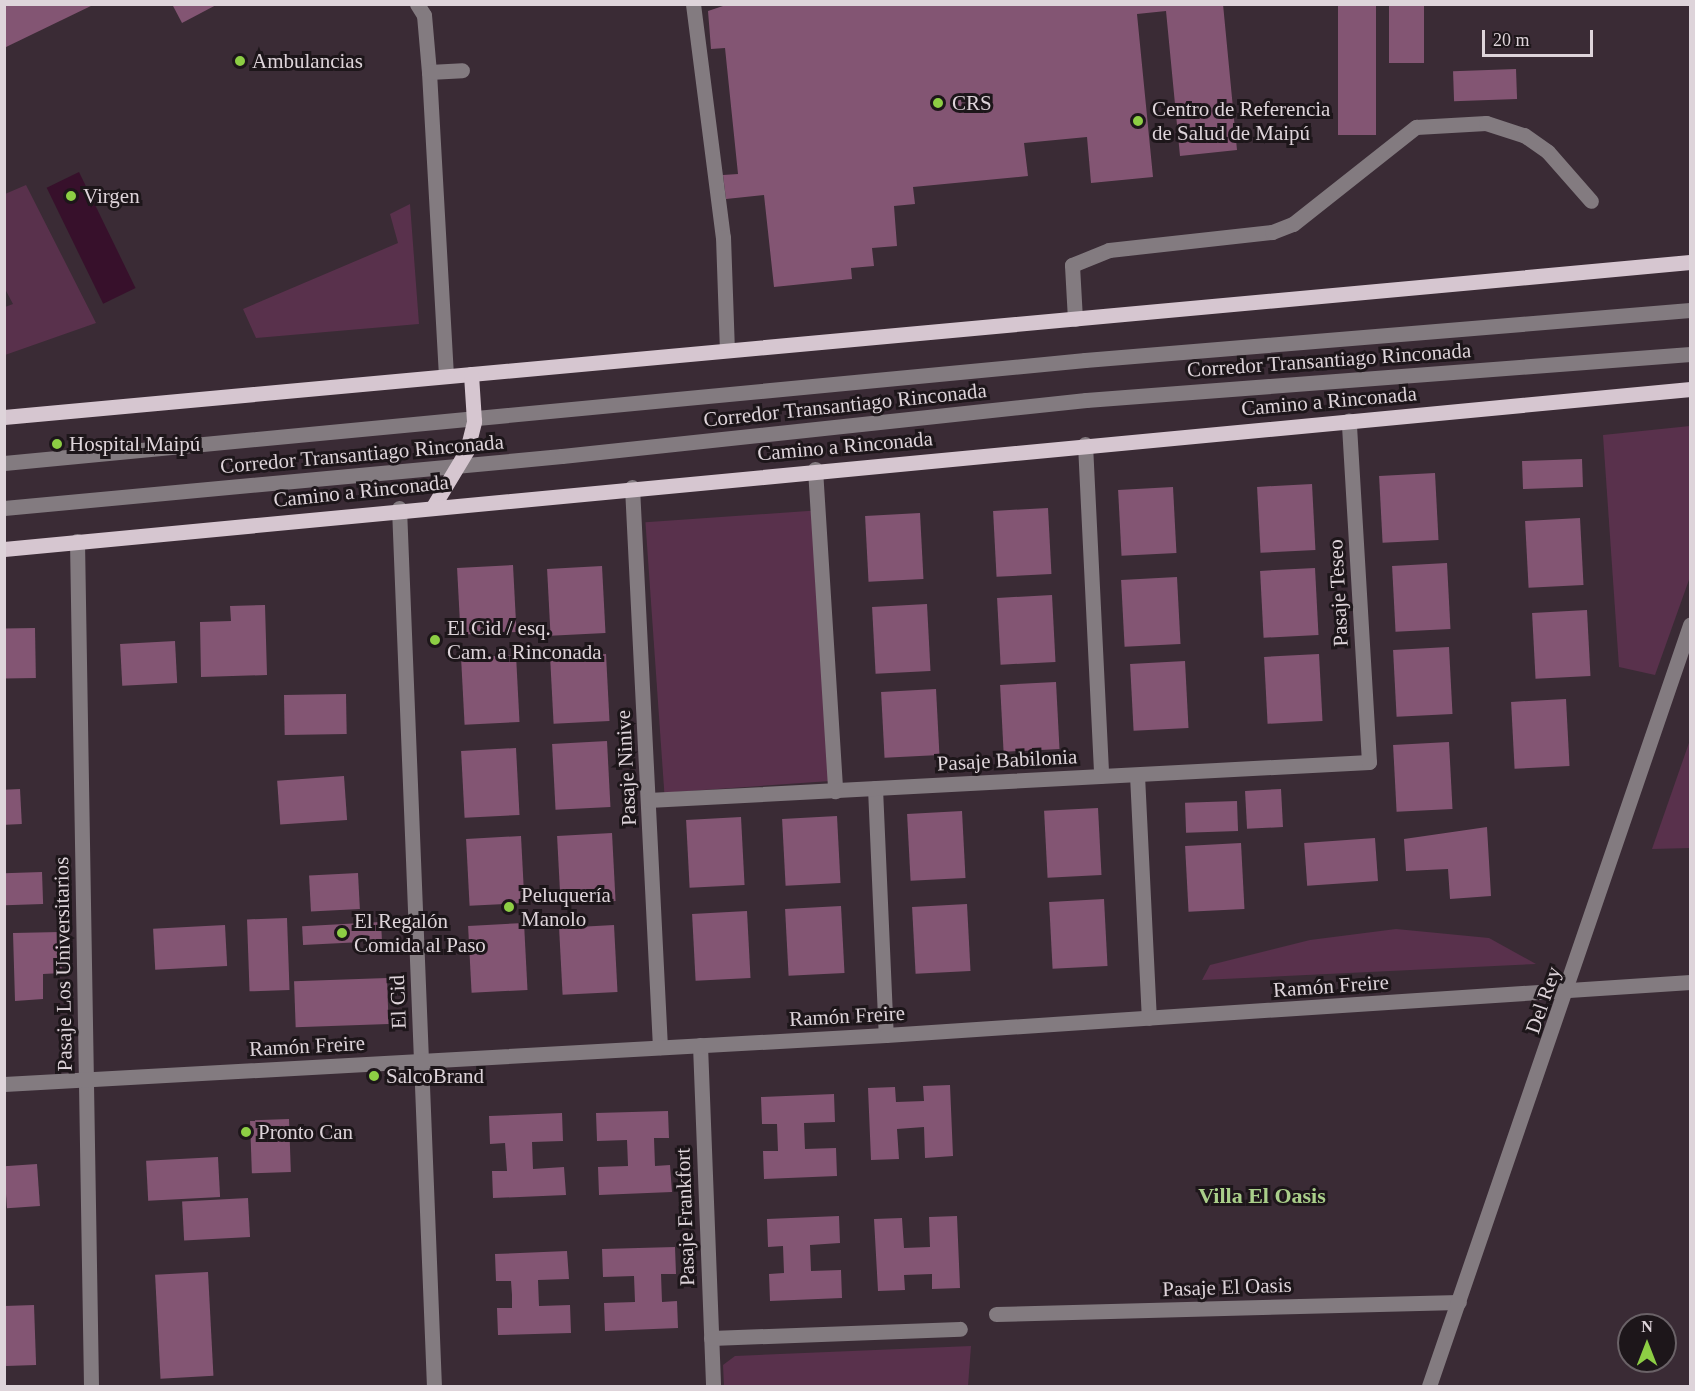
<!DOCTYPE html>
<html>
<head>
<meta charset="utf-8">
<style>
	body { margin:0 }
	#map { position:relative; width:1695px; height:1391px; overflow:hidden; background:#3a2b35; font-family:"Times New Roman",serif }
	div>[style] { position:absolute }
	.green>* { inset:0; background:#59314c; transform-origin:0 0 }
	.water>* { inset:0; background:#37102b; transform-origin:0 0 }
	.building>* { inset:0; background:#835573; transform-origin:0 0 }
	.minor>* { height:15px; margin:-7.5px; padding:0 7.5px; transform-origin:7.5px; border-radius:7.5px; background:#837b80 }
	.major>* { height:15px; margin:-7.5px; padding:0 7.5px; transform-origin:7.5px; border-radius:7.5px; background:#d6c6d0 }
	.dots>* { width:16px; height:16px; translate:-50% -50%; box-sizing:border-box; border:3px solid #1d161a; border-radius:50% }
	span { translate:-50% -50%; white-space:nowrap; text-align:center; line-height:1.15; -webkit-text-stroke:6px #1d161a; paint-order:stroke }
	.poi-label { font-size:21px; color:#ded4da }
	.left { translate:0 -50%; text-align:left }
	.street-label { font-size:21px; color:#ded4da }
	.neighbourhood-label { font-size:22px; color:#aacf8a; font-weight:700 }
	.frame { position:absolute; inset:0; border:6px solid #ded4da; pointer-events:none }
	.north { position:absolute; left:1617px; top:1313px; width:60px; height:60px; box-sizing:border-box; background:#1d161a; border:2px solid #6a6267; border-radius:50%; rotate:0deg; font-size:16px; font-weight:700; line-height:24px; text-align:center; color:#ded4da }
	.north::after { content:''; display:block; margin:auto; width:21px; height:27px; background:#8dce44; clip-path:polygon(50% 0,100% 100%,50% 72%,0 100%) }
	.scale { position:absolute; left:1482px; top:30px; width:111px; height:27px; box-sizing:border-box; border:3px solid #ded4da; border-top:0; padding-left:8px; font-size:18px; line-height:21px; white-space:nowrap; color:#ded4da; -webkit-text-stroke:4px #1d161a; paint-order:stroke }
</style>
</head>
<body>
<div id="map">
	<div class="green">
		<i style="clip-path:polygon(26px 185px,96px 323px,5px 355px,5px 307px,13px 304px,5px 289px,5px 194px)"></i>
		<i style="clip-path:polygon(410px 204px,419px 324px,256px 338px,243px 309px,398px 243px,390px 214px)"></i>
		<i style="clip-path:polygon(1690px 426px,1690px 577px,1655px 675px,1619px 667px,1603px 435px)"></i>
		<i style="left:822px;top:510px;width:271px;height:177px;rotate:86deg"></i>
		<i style="clip-path:polygon(1690px 740px,1690px 848px,1652px 849px)"></i>
		<i style="clip-path:polygon(1396px 929px,1489px 938px,1536px 964px,1202px 980px,1210px 965px,1310px 940px)"></i>
		<i style="clip-path:polygon(971px 1346px,968px 1386px,724px 1386px,723px 1365px,735px 1356px)"></i>
	</div>
	<div class="water">
		<i style="left:79px;top:172px;width:129px;height:36px;rotate:64deg"></i>
	</div>
	<div class="building">
		<i style="clip-path:polygon(4px 4px,95px 4px,4px 48px)"></i>
		<i style="clip-path:polygon(172px 4px,218px 4px,182px 23px)"></i>
		<i style="clip-path:polygon(729px 4px,1223px 4px,1237px 150px,1180px 156px,1166px 11px,1137px 14px,1153px 177px,1091px 183px,1087px 137px,1024px 143px,1028px 176px,913px 187px,915px 204px,894px 206px,897px 246px,872px 248px,874px 266px,851px 268px,852px 279px,774px 287px,764px 195px,726px 199px,723px 175px,738px 174px,725px 48px,711px 49px,708px 11px)"></i>
		<i style="left:1338px;top:4px;width:38px;height:131px"></i>
		<i style="left:1389px;top:4px;width:35px;height:59px"></i>
		<i style="left:1516px;top:69px;width:30px;height:63px;rotate:88deg"></i>
		<i style="left:1582px;top:459px;width:28px;height:60px;rotate:88deg"></i>
		<i style="left:1435px;top:473px;width:67px;height:56px;rotate:87deg"></i>
		<i style="left:1312px;top:484px;width:66px;height:55px;rotate:87deg"></i>
		<i style="left:1173px;top:487px;width:66px;height:55px;rotate:87deg"></i>
		<i style="left:1048px;top:508px;width:66px;height:55px;rotate:87deg"></i>
		<i style="left:920px;top:513px;width:66px;height:55px;rotate:87deg"></i>
		<i style="left:1580px;top:518px;width:67px;height:55px;rotate:87deg"></i>
		<i style="left:1447px;top:563px;width:66px;height:55px;rotate:87deg"></i>
		<i style="left:513px;top:565px;width:67px;height:56px;rotate:87deg"></i>
		<i style="left:602px;top:566px;width:67px;height:55px;rotate:87deg"></i>
		<i style="left:1315px;top:568px;width:67px;height:55px;rotate:87deg"></i>
		<i style="left:1177px;top:577px;width:67px;height:56px;rotate:87deg"></i>
		<i style="left:1052px;top:595px;width:67px;height:55px;rotate:87deg"></i>
		<i style="left:927px;top:604px;width:67px;height:55px;rotate:87deg"></i>
		<i style="clip-path:polygon(265px 605px,267px 675px,201px 677px,200px 622px,231px 621px,230px 606px)"></i>
		<i style="left:1587px;top:610px;width:66px;height:55px;rotate:87deg"></i>
		<i style="left:35px;top:628px;width:50px;height:31px;rotate:89deg"></i>
		<i style="left:175px;top:641px;width:42px;height:55px;rotate:87deg"></i>
		<i style="left:1449px;top:647px;width:67px;height:56px;rotate:87deg"></i>
		<i style="left:606px;top:654px;width:67px;height:56px;rotate:87deg"></i>
		<i style="left:1319px;top:654px;width:67px;height:55px;rotate:87deg"></i>
		<i style="left:516px;top:655px;width:67px;height:55px;rotate:87deg"></i>
		<i style="left:1185px;top:661px;width:67px;height:55px;rotate:87deg"></i>
		<i style="left:1056px;top:682px;width:67px;height:56px;rotate:87deg"></i>
		<i style="left:936px;top:689px;width:66px;height:55px;rotate:87deg"></i>
		<i style="left:346px;top:694px;width:40px;height:62px;rotate:89deg"></i>
		<i style="left:1566px;top:699px;width:67px;height:55px;rotate:87deg"></i>
		<i style="left:607px;top:741px;width:66px;height:55px;rotate:87deg"></i>
		<i style="left:1449px;top:742px;width:67px;height:56px;rotate:87deg"></i>
		<i style="left:516px;top:748px;width:67px;height:55px;rotate:87deg"></i>
		<i style="left:344px;top:776px;width:44px;height:67px;rotate:86deg"></i>
		<i style="left:20px;top:789px;width:35px;height:16px;rotate:87deg"></i>
		<i style="left:1281px;top:789px;width:38px;height:36px;rotate:87deg"></i>
		<i style="left:1237px;top:801px;width:30px;height:52px;rotate:88deg"></i>
		<i style="left:1098px;top:808px;width:67px;height:54px;rotate:87deg"></i>
		<i style="left:962px;top:811px;width:67px;height:55px;rotate:87deg"></i>
		<i style="left:837px;top:816px;width:67px;height:55px;rotate:87deg"></i>
		<i style="left:741px;top:817px;width:68px;height:55px;rotate:87deg"></i>
		<i style="clip-path:polygon(1487px 827px,1491px 896px,1450px 899px,1448px 869px,1406px 871px,1404px 839px)"></i>
		<i style="left:612px;top:833px;width:68px;height:55px;rotate:87deg"></i>
		<i style="left:521px;top:836px;width:67px;height:55px;rotate:87deg"></i>
		<i style="left:1375px;top:838px;width:43px;height:71px;rotate:86deg"></i>
		<i style="left:1241px;top:843px;width:66px;height:56px;rotate:87deg"></i>
		<i style="left:42px;top:872px;width:32px;height:38px;rotate:88deg"></i>
		<i style="left:358px;top:873px;width:36px;height:49px;rotate:87deg"></i>
		<i style="left:1104px;top:899px;width:67px;height:55px;rotate:87deg"></i>
		<i style="left:967px;top:904px;width:67px;height:55px;rotate:87deg"></i>
		<i style="left:841px;top:906px;width:67px;height:56px;rotate:87deg"></i>
		<i style="left:747px;top:911px;width:67px;height:55px;rotate:87deg"></i>
		<i style="left:287px;top:918px;width:72px;height:40px;rotate:88deg"></i>
		<i style="left:381px;top:922px;width:19px;height:79px;rotate:87deg"></i>
		<i style="left:524px;top:923px;width:67px;height:56px;rotate:87deg"></i>
		<i style="left:225px;top:925px;width:41px;height:72px;rotate:87deg"></i>
		<i style="left:614px;top:925px;width:67px;height:55px;rotate:87deg"></i>
		<i style="clip-path:polygon(60px 932px,62px 973px,43px 974px,43px 999px,15px 1001px,13px 933px)"></i>
		<i style="left:387px;top:978px;width:46px;height:93px;rotate:88deg"></i>
		<i style="clip-path:polygon(950px 1085px,953px 1156px,925px 1158px,924px 1127px,897px 1129px,899px 1159px,871px 1160px,868px 1088px,895px 1087px,896px 1102px,924px 1101px,923px 1086px)"></i>
		<i style="clip-path:polygon(834px 1094px,835px 1122px,804px 1123px,805px 1149px,836px 1148px,837px 1176px,764px 1179px,763px 1151px,778px 1151px,777px 1124px,762px 1124px,761px 1097px)"></i>
		<i style="clip-path:polygon(668px 1111px,669px 1138px,654px 1138px,655px 1166px,670px 1165px,672px 1192px,599px 1195px,598px 1167px,628px 1166px,627px 1140px,597px 1141px,596px 1113px)"></i>
		<i style="clip-path:polygon(562px 1113px,563px 1141px,532px 1142px,533px 1169px,564px 1167px,566px 1195px,493px 1198px,492px 1171px,507px 1171px,505px 1143px,490px 1144px,489px 1116px)"></i>
		<i style="left:289px;top:1119px;width:53px;height:39px;rotate:88deg"></i>
		<i style="left:218px;top:1157px;width:40px;height:72px;rotate:87deg"></i>
		<i style="left:37px;top:1164px;width:42px;height:33px;rotate:86deg"></i>
		<i style="left:248px;top:1198px;width:39px;height:66px;rotate:87deg"></i>
		<i style="clip-path:polygon(839px 1216px,840px 1243px,810px 1245px,811px 1271px,841px 1270px,842px 1298px,770px 1301px,769px 1274px,784px 1273px,783px 1246px,768px 1247px,767px 1219px)"></i>
		<i style="clip-path:polygon(957px 1216px,960px 1288px,932px 1289px,932px 1274px,904px 1275px,905px 1290px,878px 1291px,874px 1219px,902px 1218px,904px 1248px,930px 1247px,929px 1217px)"></i>
		<i style="clip-path:polygon(675px 1247px,676px 1274px,661px 1274px,662px 1302px,677px 1301px,678px 1328px,605px 1331px,604px 1303px,635px 1302px,634px 1276px,603px 1277px,602px 1249px)"></i>
		<i style="clip-path:polygon(567px 1251px,569px 1279px,538px 1280px,539px 1306px,570px 1305px,571px 1333px,498px 1335px,497px 1308px,512px 1308px,512px 1295px,511px 1281px,496px 1281px,495px 1254px)"></i>
		<i style="left:208px;top:1272px;width:104px;height:53px;rotate:87deg"></i>
		<i style="left:34px;top:1305px;width:60px;height:30px;rotate:88deg"></i>
	</div>
	<div class="minor">
		<i style="left:417px;top:4px;width:13px;rotate:58deg"></i>
		<i style="left:424px;top:15px;width:57px;rotate:85deg"></i>
		<i style="left:429px;top:72px;width:304px;rotate:86.8deg"></i>
		<i style="left:693px;top:4px;width:235px;rotate:82.7deg"></i>
		<i style="left:723px;top:237px;width:113px;rotate:88deg"></i>
		<i style="left:429px;top:72px;width:33px;rotate:-3deg"></i>
		<i style="left:1075px;top:319px;width:54px;rotate:-93.2deg"></i>
		<i style="left:1072px;top:265px;width:40px;rotate:-22deg"></i>
		<i style="left:1109px;top:250px;width:164px;rotate:-6.3deg"></i>
		<i style="left:1272px;top:232px;width:22px;rotate:-21deg"></i>
		<i style="left:1293px;top:224px;width:157px;rotate:-38.3deg"></i>
		<i style="left:1416px;top:127px;width:70px;rotate:-3.3deg"></i>
		<i style="left:1486px;top:123px;width:40px;rotate:18deg"></i>
		<i style="left:1524px;top:135px;width:29px;rotate:35deg"></i>
		<i style="left:1548px;top:152px;width:65px;rotate:48.7deg"></i>
		<i style="left:1085px;top:444px;width:332px;rotate:87.2deg"></i>
		<i style="left:4px;top:463px;width:1086px;rotate:-5.44deg"></i>
		<i style="left:1085px;top:360px;width:607px;rotate:-4.72deg"></i>
		<i style="left:815px;top:469px;width:323px;rotate:86.4deg"></i>
		<i style="left:632px;top:487px;width:561px;rotate:87.14deg"></i>
		<i style="left:4px;top:508px;width:560px;rotate:-5.32deg"></i>
		<i style="left:562px;top:456px;width:527px;rotate:-6.1deg"></i>
		<i style="left:1086px;top:400px;width:606px;rotate:-4.36deg"></i>
		<i style="left:399px;top:508px;width:879px;rotate:87.72deg"></i>
		<i style="left:77px;top:541px;width:845px;rotate:89.05deg"></i>
		<i style="left:1137px;top:775px;width:243px;rotate:87.2deg"></i>
		<i style="left:875px;top:788px;width:247px;rotate:87.5deg"></i>
		<i style="left:648px;top:800px;width:722px;rotate:-3.02deg"></i>
		<i style="left:1369px;top:762px;width:342px;rotate:-93.4deg"></i>
		<i style="left:700px;top:1045px;width:341px;rotate:87.8deg"></i>
		<i style="left:4px;top:1084px;width:883px;rotate:-3.18deg"></i>
		<i style="left:886px;top:1035px;width:806px;rotate:-3.77deg"></i>
		<i style="left:996px;top:1314px;width:463px;rotate:-1.5deg"></i>
		<i style="left:711px;top:1338px;width:249px;rotate:-2.1deg"></i>
		<i style="left:1429px;top:1386px;width:805px;rotate:-71.07deg"></i>
	</div>
	<div class="major">
		<i style="left:4px;top:417px;width:1693px;rotate:-5.25deg"></i>
		<i style="left:434px;top:505px;width:64px;rotate:-59deg"></i>
		<i style="left:467px;top:450px;width:30px;rotate:-76deg"></i>
		<i style="left:474px;top:421px;width:47px;rotate:-93.7deg"></i>
		<i style="left:4px;top:549px;width:1694px;rotate:-5.42deg"></i>
	</div>
	<div class="dots">
		<i style="left:240px;top:61px;background:#8dce44"></i>
		<i style="left:938px;top:103px;background:#8dce44"></i>
		<i style="left:1138px;top:121px;background:#8dce44"></i>
		<i style="left:71px;top:196px;background:#8dce44"></i>
		<i style="left:57px;top:444px;background:#8dce44"></i>
		<i style="left:435px;top:640px;background:#8dce44"></i>
		<i style="left:509px;top:907px;background:#8dce44"></i>
		<i style="left:342px;top:933px;background:#8dce44"></i>
		<i style="left:374px;top:1076px;background:#8dce44"></i>
		<i style="left:246px;top:1132px;background:#8dce44"></i>
	</div>
	<div class="poi-label">
		<span class="left" style="left:252px;top:61px">Ambulancias</span>
		<span class="left" style="left:952px;top:103px">CRS</span>
		<span class="left" style="left:1152px;top:121px">Centro de Referencia<br>de Salud de Maipú</span>
		<span class="left" style="left:83px;top:196px">Virgen</span>
		<span class="left" style="left:69px;top:444px">Hospital Maipú</span>
		<span class="left" style="left:447px;top:640px">El Cid / esq.<br>Cam. a Rinconada</span>
		<span class="left" style="left:521px;top:907px">Peluquería<br>Manolo</span>
		<span class="left" style="left:354px;top:933px">El Regalón<br>Comida al Paso</span>
		<span class="left" style="left:386px;top:1076px">SalcoBrand</span>
		<span class="left" style="left:258px;top:1132px">Pronto Can</span>
	</div>
	<div class="street-label">
		<span style="left:1329px;top:360px;rotate:-4deg">Corredor Transantiago Rinconada</span>
		<span style="left:1329px;top:401px;rotate:-5deg">Camino a Rinconada</span>
		<span style="left:845px;top:405px;rotate:-6deg">Corredor Transantiago Rinconada</span>
		<span style="left:845px;top:446px;rotate:-5deg">Camino a Rinconada</span>
		<span style="left:362px;top:454px;rotate:-5deg">Corredor Transantiago Rinconada</span>
		<span style="left:361px;top:491px;rotate:-6deg">Camino a Rinconada</span>
		<span style="left:1338px;top:593px;rotate:-93deg">Pasaje Teseo</span>
		<span style="left:1007px;top:760px;rotate:-3deg">Pasaje Babilonia</span>
		<span style="left:626px;top:768px;rotate:-93deg">Pasaje Ninive</span>
		<span style="left:63px;top:964px;rotate:-91deg">Pasaje Los Universitarios</span>
		<span style="left:1331px;top:986px;rotate:-4deg">Ramón Freire</span>
		<span style="left:1543px;top:1000px;rotate:-71deg">Del Rey</span>
		<span style="left:398px;top:1002px;rotate:-92deg">El Cid</span>
		<span style="left:847px;top:1016px;rotate:-3deg">Ramón Freire</span>
		<span style="left:307px;top:1046px;rotate:-3deg">Ramón Freire</span>
		<span style="left:685px;top:1217px;rotate:-92deg">Pasaje Frankfort</span>
		<span style="left:1227px;top:1287px;rotate:-2deg">Pasaje El Oasis</span>
	</div>
	<div class="neighbourhood-label">
		<span style="left:1262px;top:1196px">Villa El Oasis</span>
	</div>
	<div class="frame"></div>
	<div class="north">N</div>
	<div class="scale">20 m</div>
</div>
</body>
</html>
